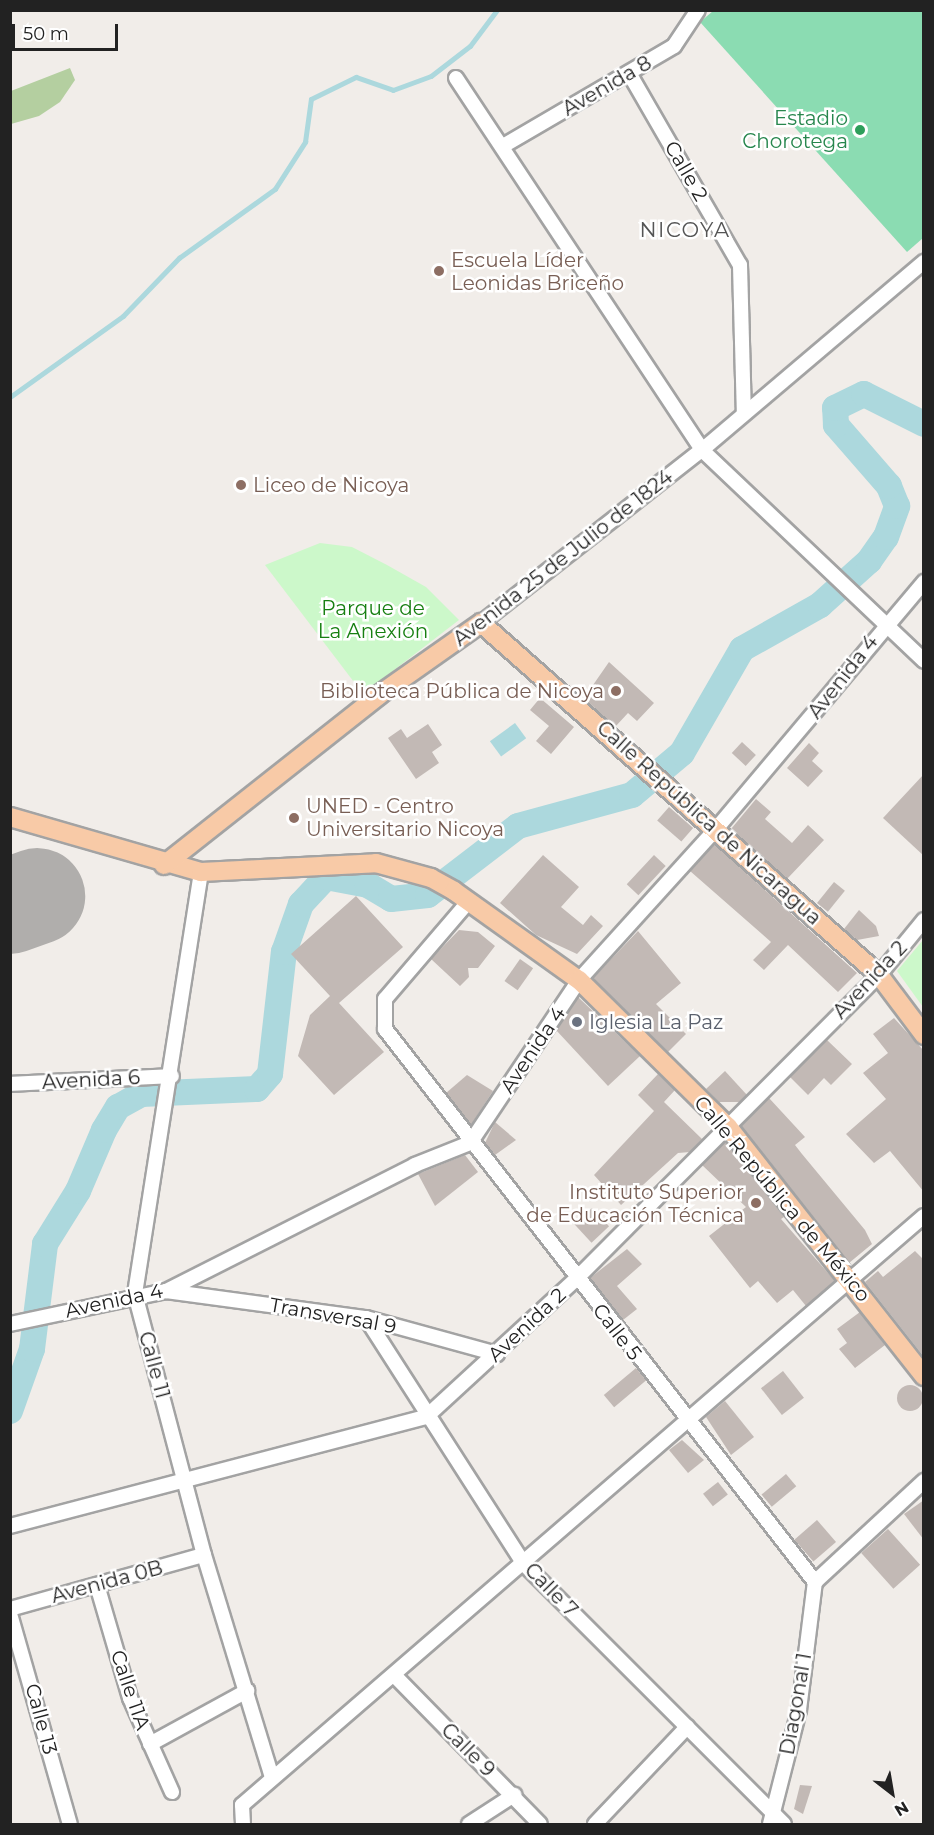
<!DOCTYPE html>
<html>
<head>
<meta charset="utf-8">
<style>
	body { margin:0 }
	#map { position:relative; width:934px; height:1835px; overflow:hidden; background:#f1ede9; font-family:Montserrat,sans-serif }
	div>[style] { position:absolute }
	.forest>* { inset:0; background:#b4cfa0 }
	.park>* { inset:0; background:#ccf8ca }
	.pitch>* { inset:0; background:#8bdcb2 }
	.water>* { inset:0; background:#acd8dd; transform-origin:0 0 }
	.stream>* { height:4.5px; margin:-2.25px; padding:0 2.25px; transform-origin:2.25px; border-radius:2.25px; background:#acd8dd }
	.river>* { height:26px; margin:-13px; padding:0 13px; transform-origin:13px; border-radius:13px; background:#acd8dd }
	.runway>* { height:96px; margin:-48px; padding:0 48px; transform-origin:48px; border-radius:48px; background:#b0aeac }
	.building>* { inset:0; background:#c2b9b5; transform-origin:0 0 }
	.round { border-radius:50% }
	.roads { filter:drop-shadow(2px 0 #a3a3a3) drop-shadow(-2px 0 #a3a3a3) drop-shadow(0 2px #a3a3a3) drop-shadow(0 -2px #a3a3a3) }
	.minor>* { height:14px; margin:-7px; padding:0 7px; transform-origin:7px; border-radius:7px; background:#fff }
	.major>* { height:18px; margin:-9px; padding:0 9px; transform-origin:9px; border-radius:9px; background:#f8caa7 }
	.dots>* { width:16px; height:16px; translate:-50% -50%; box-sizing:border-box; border:3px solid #fff; border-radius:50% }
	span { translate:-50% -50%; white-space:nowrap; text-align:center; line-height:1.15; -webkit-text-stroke:5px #fff; paint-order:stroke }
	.street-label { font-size:20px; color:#222 }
	.leisure-label { font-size:20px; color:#27864d }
	.right { translate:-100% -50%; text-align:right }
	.education-label { font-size:20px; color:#785e54 }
	.left { translate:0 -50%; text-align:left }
	.park-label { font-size:20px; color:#177f11 }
	.worship-label { font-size:20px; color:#5b616d }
	.neighbourhood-label { font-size:21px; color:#555; letter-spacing:1.5px }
	.frame { position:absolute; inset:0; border:12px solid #222; pointer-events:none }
	.north { position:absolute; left:862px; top:1763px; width:60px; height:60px; -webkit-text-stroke:4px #fff; paint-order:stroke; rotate:149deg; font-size:16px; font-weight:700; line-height:24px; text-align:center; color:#222 }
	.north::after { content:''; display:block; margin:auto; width:21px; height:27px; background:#222; clip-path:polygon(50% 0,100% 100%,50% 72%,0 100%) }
	.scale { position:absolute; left:12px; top:24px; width:106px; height:27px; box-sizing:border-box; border:3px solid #222; border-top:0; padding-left:8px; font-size:18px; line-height:21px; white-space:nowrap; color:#222; -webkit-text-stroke:4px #fff; paint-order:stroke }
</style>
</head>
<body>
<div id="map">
	<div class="forest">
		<i style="clip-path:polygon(70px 68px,75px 80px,60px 102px,39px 116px,11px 124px,11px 91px)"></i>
	</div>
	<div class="park">
		<i style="clip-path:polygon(320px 543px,352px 547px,387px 565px,426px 587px,459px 620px,363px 694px,265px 565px)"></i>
		<i style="clip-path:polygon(923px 940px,923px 1007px,897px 971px)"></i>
	</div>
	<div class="pitch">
		<i style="clip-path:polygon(713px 11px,923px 11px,923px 238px,907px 252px,700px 22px)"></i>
	</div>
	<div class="water">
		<i style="left:515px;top:723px;width:19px;height:31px;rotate:54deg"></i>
	</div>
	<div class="stream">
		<i style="left:10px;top:397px;width:139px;rotate:-35.6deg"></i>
		<i style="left:123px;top:316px;width:81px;rotate:-46deg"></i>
		<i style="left:179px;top:258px;width:118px;rotate:-35.7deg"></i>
		<i style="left:275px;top:189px;width:56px;rotate:-57.4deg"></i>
		<i style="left:305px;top:142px;width:43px;rotate:-82.1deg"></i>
		<i style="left:311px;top:99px;width:50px;rotate:-26.1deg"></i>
		<i style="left:356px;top:77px;width:39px;rotate:19deg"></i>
		<i style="left:393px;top:90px;width:40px;rotate:-20.2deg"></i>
		<i style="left:431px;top:76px;width:49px;rotate:-37.6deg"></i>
		<i style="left:470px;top:46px;width:45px;rotate:-53.1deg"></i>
	</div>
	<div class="river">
		<i style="left:10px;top:1411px;width:66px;rotate:-70.5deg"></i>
		<i style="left:32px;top:1349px;width:106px;rotate:-82.9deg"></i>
		<i style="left:45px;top:1244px;width:62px;rotate:-58.1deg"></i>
		<i style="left:78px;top:1191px;width:66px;rotate:-66.9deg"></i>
		<i style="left:104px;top:1130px;width:27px;rotate:-59deg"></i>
		<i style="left:118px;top:1107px;width:26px;rotate:-29deg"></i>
		<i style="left:141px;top:1094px;width:116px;rotate:-2.5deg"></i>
		<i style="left:257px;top:1089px;width:20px;rotate:-49deg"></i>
		<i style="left:270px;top:1074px;width:123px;rotate:-83.5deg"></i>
		<i style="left:284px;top:952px;width:51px;rotate:-70.5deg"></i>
		<i style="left:301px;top:904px;width:37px;rotate:-47deg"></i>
		<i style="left:326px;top:877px;width:43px;rotate:10.8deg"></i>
		<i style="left:368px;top:885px;width:27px;rotate:31deg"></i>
		<i style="left:391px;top:899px;width:37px;rotate:-6deg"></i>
		<i style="left:428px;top:895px;width:113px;rotate:-37.5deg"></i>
		<i style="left:518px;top:826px;width:118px;rotate:-15.2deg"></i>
		<i style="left:632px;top:795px;width:65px;rotate:-40deg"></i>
		<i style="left:682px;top:753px;width:120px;rotate:-60deg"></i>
		<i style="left:742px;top:649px;width:90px;rotate:-29.4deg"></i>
		<i style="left:820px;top:605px;width:66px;rotate:-41.9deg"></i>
		<i style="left:869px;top:561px;width:29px;rotate:-55deg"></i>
		<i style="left:886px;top:537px;width:33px;rotate:-70deg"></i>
		<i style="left:897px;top:506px;width:22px;rotate:-112deg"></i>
		<i style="left:889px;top:486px;width:81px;rotate:-131deg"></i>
		<i style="left:836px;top:425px;width:17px;rotate:-93deg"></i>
		<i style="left:835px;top:408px;width:32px;rotate:-26deg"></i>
		<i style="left:864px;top:394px;width:67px;rotate:26.6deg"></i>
	</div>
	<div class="runway">
		<i style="left:10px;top:906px;width:29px;rotate:-20deg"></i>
	</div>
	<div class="building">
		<i style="clip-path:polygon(609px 662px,654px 703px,637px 721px,628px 713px,615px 727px,584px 698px)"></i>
		<i style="clip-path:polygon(540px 698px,574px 727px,551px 754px,536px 741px,549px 726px,530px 710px)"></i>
		<i style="clip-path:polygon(428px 724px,442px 745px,432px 752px,439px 763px,416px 779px,388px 738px,401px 729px,407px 738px)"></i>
		<i style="left:742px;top:742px;width:19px;height:15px;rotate:43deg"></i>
		<i style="clip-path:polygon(809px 743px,819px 753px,812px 761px,823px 771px,808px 787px,787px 768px)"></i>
		<i style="clip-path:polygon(924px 774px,924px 856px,883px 818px)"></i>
		<i style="clip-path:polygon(756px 799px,771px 812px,765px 819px,792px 843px,808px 825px,824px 840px,787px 879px,731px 829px)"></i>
		<i style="left:669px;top:807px;width:32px;height:18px;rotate:41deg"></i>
		<i style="clip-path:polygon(714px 844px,857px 973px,838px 992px,788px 945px,764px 970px,753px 960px,771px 942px,690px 871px)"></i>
		<i style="clip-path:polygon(543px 855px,579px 887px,561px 907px,583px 925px,591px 915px,603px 926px,577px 954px,536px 935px,500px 903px)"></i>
		<i style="left:654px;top:855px;width:16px;height:40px;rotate:43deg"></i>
		<i style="left:834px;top:882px;width:14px;height:27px;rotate:39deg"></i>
		<i style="clip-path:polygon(356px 896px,403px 947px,339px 1003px,384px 1052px,334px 1095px,298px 1056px,310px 1015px,330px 996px,291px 954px)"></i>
		<i style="clip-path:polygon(859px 910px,876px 926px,879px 936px,857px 940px,844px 929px)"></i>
		<i style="clip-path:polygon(459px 930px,478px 932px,495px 946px,478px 968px,468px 968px,469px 977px,460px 986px,431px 959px)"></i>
		<i style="clip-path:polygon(638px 931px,681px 983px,656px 1004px,686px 1034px,668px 1052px,593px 978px)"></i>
		<i style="left:520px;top:959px;width:16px;height:27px;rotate:35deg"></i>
		<i style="clip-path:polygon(578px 997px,640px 1056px,608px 1086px,556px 1030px)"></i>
		<i style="clip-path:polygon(894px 1018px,924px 1051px,924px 1192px,890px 1151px,874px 1163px,846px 1134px,886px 1099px,863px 1073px,888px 1053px,873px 1034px)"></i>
		<i style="clip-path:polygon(827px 1040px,852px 1064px,831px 1085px,824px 1078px,808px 1095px,790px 1077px)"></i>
		<i style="clip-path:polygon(725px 1071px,747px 1095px,740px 1102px,719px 1102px,706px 1089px)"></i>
		<i style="clip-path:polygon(658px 1074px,675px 1090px,664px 1102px,702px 1139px,690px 1152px,678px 1153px,621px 1205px,594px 1175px,654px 1111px,638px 1095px)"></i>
		<i style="clip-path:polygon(467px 1075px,493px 1091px,471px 1125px,446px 1093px)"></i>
		<i style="clip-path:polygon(769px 1098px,805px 1137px,795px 1145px,802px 1154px,865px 1230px,872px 1244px,849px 1263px,741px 1126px)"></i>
		<i style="clip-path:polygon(495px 1122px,516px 1140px,495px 1155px,485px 1143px)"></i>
		<i style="clip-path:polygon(725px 1142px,784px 1217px,781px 1219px,835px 1281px,806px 1306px,793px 1290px,777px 1303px,758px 1281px,750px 1288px,709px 1236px,746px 1207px,702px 1165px)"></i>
		<i style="clip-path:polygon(465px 1155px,478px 1172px,435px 1206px,418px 1174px)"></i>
		<i style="left:592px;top:1208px;width:25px;height:24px;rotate:47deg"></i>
		<i style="clip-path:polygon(627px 1249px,642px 1264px,617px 1286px,637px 1309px,623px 1320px,590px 1278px)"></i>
		<i style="clip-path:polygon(915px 1251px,924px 1260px,924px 1357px,865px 1282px,878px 1271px,883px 1277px)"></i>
		<i style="clip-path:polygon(860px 1312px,885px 1345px,855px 1368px,839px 1349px,847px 1343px,837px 1329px)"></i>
		<i style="left:636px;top:1368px;width:16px;height:42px;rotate:50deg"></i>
		<i style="left:783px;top:1371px;width:34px;height:28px;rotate:52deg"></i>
		<i class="round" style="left:897px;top:1385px;width:26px;height:26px"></i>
		<i style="clip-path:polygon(725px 1401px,754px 1437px,731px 1455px,706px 1417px)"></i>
		<i style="clip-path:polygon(682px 1440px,704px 1460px,688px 1473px,669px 1450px)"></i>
		<i style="left:786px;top:1474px;width:16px;height:32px;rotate:50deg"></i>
		<i style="left:718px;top:1482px;width:16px;height:19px;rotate:52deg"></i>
		<i style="clip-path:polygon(924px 1500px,924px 1540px,904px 1514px)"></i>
		<i style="left:817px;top:1520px;width:29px;height:30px;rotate:49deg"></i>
		<i style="left:888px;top:1529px;width:48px;height:36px;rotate:48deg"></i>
		<i style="clip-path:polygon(800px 1785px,812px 1786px,803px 1814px,794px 1809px)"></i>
	</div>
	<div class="roads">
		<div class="minor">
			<i style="left:629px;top:73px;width:222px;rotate:60deg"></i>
			<i style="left:740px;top:265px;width:148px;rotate:88.5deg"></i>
			<i style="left:456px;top:78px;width:446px;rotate:56.5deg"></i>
			<i style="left:702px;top:450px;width:306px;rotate:43.5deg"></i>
			<i style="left:503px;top:146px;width:198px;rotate:-30.3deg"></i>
			<i style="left:674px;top:46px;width:43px;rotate:-56.3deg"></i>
			<i style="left:481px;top:623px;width:281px;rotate:-38.1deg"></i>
			<i style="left:702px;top:450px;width:291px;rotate:-40.3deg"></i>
			<i style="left:201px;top:872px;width:427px;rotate:98.9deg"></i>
			<i style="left:135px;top:1294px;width:270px;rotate:75.2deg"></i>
			<i style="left:204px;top:1555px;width:233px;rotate:73deg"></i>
			<i style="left:469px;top:901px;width:129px;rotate:130.6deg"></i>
			<i style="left:385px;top:999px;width:30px;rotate:90deg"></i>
			<i style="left:385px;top:1029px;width:701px;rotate:52.13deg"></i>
			<i style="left:10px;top:1084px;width:162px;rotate:-2.8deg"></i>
			<i style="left:166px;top:1291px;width:202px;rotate:7.7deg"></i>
			<i style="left:366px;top:1318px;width:136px;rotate:15.4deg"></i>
			<i style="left:366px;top:1318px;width:291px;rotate:57.3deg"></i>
			<i style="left:523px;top:1563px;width:369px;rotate:45deg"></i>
			<i style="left:10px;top:1324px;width:159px;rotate:-11.9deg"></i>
			<i style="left:166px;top:1291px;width:279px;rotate:-26.8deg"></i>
			<i style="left:415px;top:1165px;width:59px;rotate:-21.8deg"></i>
			<i style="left:470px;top:1143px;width:196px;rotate:-56.2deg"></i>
			<i style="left:579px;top:980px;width:205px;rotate:-47.8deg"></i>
			<i style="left:717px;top:828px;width:322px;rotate:-49.9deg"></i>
			<i style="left:10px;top:1526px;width:430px;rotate:-14.7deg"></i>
			<i style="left:426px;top:1417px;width:204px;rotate:-42.6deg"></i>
			<i style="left:576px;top:1279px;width:429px;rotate:-45.1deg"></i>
			<i style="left:879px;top:975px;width:71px;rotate:-50.7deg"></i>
			<i style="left:815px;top:1582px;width:149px;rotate:-42.8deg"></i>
			<i style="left:97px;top:1585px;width:118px;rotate:73.7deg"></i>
			<i style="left:130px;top:1698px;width:103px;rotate:65.9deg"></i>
			<i style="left:10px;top:1609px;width:201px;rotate:-15.6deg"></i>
			<i style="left:10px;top:1614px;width:218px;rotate:74.1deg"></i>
			<i style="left:395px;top:1676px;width:207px;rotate:45.6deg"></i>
			<i style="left:150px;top:1744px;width:111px;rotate:-28.7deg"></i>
			<i style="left:243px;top:1824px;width:19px;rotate:-93deg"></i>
			<i style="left:242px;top:1805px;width:901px;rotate:-40.82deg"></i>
			<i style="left:469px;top:1824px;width:54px;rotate:-32.8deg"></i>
			<i style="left:595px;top:1824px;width:134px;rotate:-46.5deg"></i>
			<i style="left:770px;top:1824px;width:118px;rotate:-75.7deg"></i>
			<i style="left:799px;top:1710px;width:129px;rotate:-82.9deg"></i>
		</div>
		<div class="major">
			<i style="left:10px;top:817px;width:199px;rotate:16.1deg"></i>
			<i style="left:201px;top:872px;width:175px;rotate:-2.9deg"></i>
			<i style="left:376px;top:863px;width:57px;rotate:15.3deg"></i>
			<i style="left:431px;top:878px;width:26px;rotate:29deg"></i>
			<i style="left:454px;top:891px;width:153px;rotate:35.5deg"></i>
			<i style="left:579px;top:980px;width:209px;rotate:44.6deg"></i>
			<i style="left:728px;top:1127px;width:317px;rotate:51.8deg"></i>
			<i style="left:164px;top:865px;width:274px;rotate:-38.3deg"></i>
			<i style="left:379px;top:695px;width:125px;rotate:-35.2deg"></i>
			<i style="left:481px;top:623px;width:531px;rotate:41.49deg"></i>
			<i style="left:879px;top:975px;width:75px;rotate:53.1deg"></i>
		</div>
	</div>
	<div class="dots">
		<i style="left:860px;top:130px;background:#2e9e5b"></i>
		<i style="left:439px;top:271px;background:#8d6e63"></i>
		<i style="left:241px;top:485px;background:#8d6e63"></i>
		<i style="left:616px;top:691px;background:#8d6e63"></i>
		<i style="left:294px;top:818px;background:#8d6e63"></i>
		<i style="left:577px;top:1022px;background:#6b7280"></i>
		<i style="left:756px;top:1203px;background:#8d6e63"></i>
	</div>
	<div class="street-label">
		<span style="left:607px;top:86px;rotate:-30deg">Avenida 8</span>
		<span style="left:686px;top:171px;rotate:60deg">Calle 2</span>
		<span style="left:563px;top:558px;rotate:-38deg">Avenida 25 de Julio de 1824</span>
		<span style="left:843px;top:677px;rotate:-52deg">Avenida 4</span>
		<span style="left:709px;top:823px;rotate:42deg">Calle República de Nicaragua</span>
		<span style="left:870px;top:980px;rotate:-47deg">Avenida 2</span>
		<span style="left:533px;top:1050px;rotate:-56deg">Avenida 4</span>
		<span style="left:91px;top:1080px;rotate:-3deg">Avenida 6</span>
		<span style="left:782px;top:1199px;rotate:50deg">Calle República de México</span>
		<span style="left:114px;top:1301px;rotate:-12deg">Avenida 4</span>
		<span style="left:333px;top:1316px;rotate:10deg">Transversal 9</span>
		<span style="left:527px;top:1325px;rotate:-43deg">Avenida 2</span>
		<span style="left:617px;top:1332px;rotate:52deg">Calle 5</span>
		<span style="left:154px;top:1365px;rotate:75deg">Calle 11</span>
		<span style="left:107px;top:1582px;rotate:-15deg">Avenida 0B</span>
		<span style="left:551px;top:1590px;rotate:46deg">Calle 7</span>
		<span style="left:130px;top:1690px;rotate:71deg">Calle 11A</span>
		<span style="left:796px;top:1704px;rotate:-80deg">Diagonal 1</span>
		<span style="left:41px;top:1719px;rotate:75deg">Calle 13</span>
		<span style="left:468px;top:1750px;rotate:45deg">Calle 9</span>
	</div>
	<div class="leisure-label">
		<span class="right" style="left:848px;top:130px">Estadio<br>Chorotega</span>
	</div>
	<div class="education-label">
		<span class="left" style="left:451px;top:272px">Escuela Líder<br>Leonidas Briceño</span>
		<span class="left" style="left:253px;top:485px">Liceo de Nicoya</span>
		<span class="right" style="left:604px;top:691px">Biblioteca Pública de Nicoya</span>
		<span class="left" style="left:306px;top:818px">UNED - Centro<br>Universitario Nicoya</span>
		<span class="right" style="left:744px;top:1204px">Instituto Superior<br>de Educación Técnica</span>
	</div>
	<div class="park-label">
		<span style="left:373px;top:620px">Parque de<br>La Anexión</span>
	</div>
	<div class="worship-label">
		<span class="left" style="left:589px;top:1022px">Iglesia La Paz</span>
	</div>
	<div class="neighbourhood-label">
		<span style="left:685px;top:230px">NICOYA</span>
	</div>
	<div class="frame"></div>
	<div class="north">N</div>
	<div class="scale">50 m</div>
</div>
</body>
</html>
